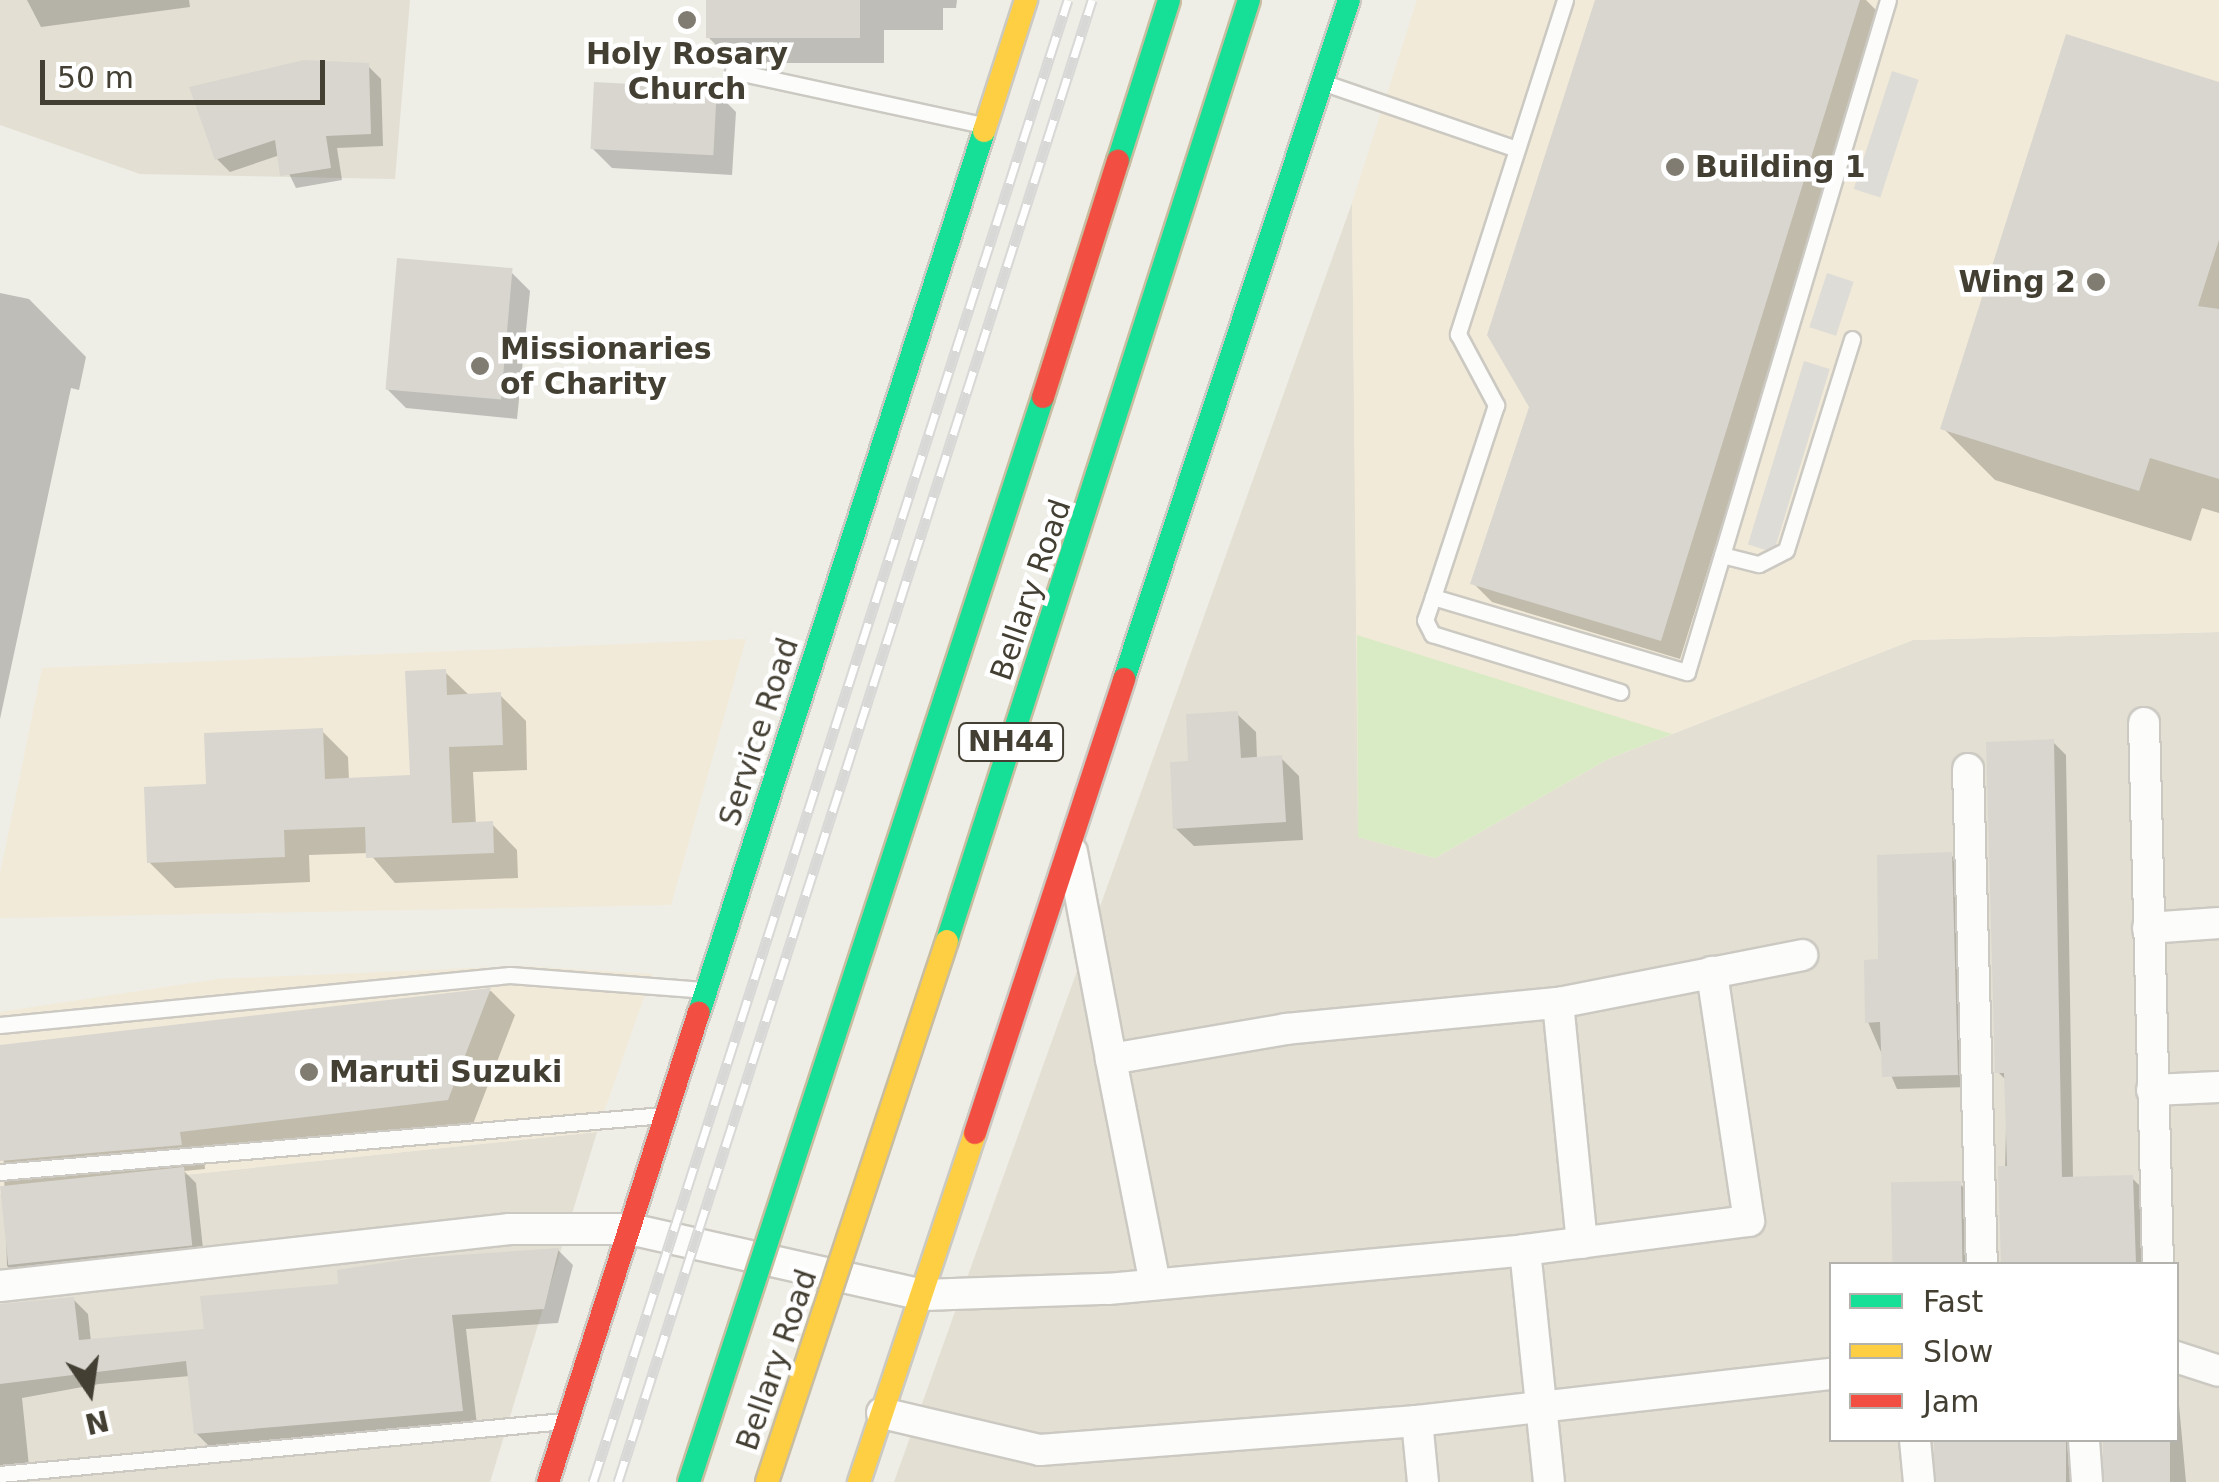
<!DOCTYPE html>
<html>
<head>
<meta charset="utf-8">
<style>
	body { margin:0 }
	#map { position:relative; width:2219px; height:1482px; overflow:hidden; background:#eeede6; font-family:"DejaVu Sans",sans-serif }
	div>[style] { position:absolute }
	.residential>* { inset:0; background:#e3dfd3 }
	.commercial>* { inset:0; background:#f2ead8 }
	.green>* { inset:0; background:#d9ebc4 }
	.parking>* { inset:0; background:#dddcd6; transform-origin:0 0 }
	.shadow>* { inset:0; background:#0003; transform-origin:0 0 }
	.building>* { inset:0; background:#d8d6cf; transform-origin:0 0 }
	.roads { filter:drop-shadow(2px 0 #cbc9c2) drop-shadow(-2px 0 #cbc9c2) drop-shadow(0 2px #cbc9c2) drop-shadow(0 -2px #cbc9c2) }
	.lane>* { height:15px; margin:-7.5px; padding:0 7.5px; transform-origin:7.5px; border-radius:7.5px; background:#fcfcfb }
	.street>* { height:30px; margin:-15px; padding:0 15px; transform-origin:15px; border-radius:15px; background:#fcfcfb }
	.fast>* { height:22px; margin:-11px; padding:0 11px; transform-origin:11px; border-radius:11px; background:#16e098 }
	.slow>* { height:22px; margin:-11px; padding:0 11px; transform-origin:11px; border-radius:11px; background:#ffcf43 }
	.jam>* { height:22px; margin:-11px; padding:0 11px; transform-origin:11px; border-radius:11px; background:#f24e42 }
	.rail>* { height:11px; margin-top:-5.5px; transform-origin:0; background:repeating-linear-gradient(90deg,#fff 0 22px,#d8d8d7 0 44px); box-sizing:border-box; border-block:2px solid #d8d8d7 }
	.bridges { filter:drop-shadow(2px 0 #c8bda0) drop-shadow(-2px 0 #c8bda0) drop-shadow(0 2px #c8bda0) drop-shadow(0 -2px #c8bda0) }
	.fast-bridge>* { height:22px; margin:-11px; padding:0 11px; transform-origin:11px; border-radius:11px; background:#16e098 }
	.slow-bridge>* { height:22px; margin:-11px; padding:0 11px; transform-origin:11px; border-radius:11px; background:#ffcf43 }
	.jam-bridge>* { height:22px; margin:-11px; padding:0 11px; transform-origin:11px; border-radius:11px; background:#f24e42 }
	.dots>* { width:28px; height:28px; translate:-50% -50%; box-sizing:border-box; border:5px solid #fff; border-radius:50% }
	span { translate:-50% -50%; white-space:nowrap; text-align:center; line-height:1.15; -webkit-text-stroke:9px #fff; paint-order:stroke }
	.shield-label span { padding:2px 8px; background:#fff; border:2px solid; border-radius:8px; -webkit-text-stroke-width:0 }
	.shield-label { font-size:28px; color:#443f33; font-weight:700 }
	.poi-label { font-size:30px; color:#443f33; font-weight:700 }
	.left { translate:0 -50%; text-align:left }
	.right { translate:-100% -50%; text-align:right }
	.street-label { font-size:30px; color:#443f33 }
	.legend { position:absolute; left:1829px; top:1262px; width:350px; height:180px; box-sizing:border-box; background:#fff; border:2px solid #b4b2ad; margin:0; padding:12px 18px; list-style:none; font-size:30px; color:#443f33 }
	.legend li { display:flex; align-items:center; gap:20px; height:50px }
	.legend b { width:50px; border:2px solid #b4b2ad }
	.north { position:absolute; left:40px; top:1342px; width:100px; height:100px; -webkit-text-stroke:8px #fff; paint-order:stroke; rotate:167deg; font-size:28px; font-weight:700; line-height:40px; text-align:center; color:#443f33 }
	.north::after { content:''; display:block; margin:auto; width:35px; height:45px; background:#443f33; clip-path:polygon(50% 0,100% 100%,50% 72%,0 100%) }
	.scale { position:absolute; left:40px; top:60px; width:285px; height:45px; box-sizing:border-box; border:5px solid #443f33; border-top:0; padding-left:12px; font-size:30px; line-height:35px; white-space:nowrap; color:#443f33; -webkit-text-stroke:8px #fff; paint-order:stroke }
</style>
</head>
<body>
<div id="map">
	<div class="residential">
		<i style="clip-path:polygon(0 0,410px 0,395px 179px,140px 174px,0 125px)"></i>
		<i style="clip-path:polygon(evenodd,1352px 203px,1359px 837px,1435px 858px,1608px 759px,1913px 640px,2219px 632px,2219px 1482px,894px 1482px,1352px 203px,1832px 1264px,2176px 1264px,2176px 1440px,1832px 1440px,1832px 1264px)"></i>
		<i style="clip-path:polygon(597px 1132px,490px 1482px,0 1482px,0 1194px)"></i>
	</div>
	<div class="commercial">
		<i style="clip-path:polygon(1417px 0,2219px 0,2219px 632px,1913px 640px,1608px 759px,1435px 858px,1358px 837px,1352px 203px)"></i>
		<i style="clip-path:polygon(746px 639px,671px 905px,0 918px,0 874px,42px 668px)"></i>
		<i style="clip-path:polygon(520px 966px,652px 974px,597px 1132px,0 1194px,0 1012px,218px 979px)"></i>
	</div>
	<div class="green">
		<i style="clip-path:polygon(1357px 635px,1672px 734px,1608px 759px,1435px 858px,1358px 837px)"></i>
	</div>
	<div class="parking">
		<i style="left:1892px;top:71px;width:28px;height:124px;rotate:18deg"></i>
		<i style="left:1827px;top:273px;width:28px;height:57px;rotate:18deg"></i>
		<i style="left:1804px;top:361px;width:27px;height:192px;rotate:17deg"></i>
	</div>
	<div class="shadow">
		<i style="clip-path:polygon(27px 0,189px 0,190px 7px,41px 27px)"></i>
		<i style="clip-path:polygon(708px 0,957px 0,956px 8px,943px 8px,943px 30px,884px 30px,884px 63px,734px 63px,708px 37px)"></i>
		<i style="clip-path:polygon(1597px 0,1866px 0,1881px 15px,1680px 659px,1492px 602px,1473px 583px,1532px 406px)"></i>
		<i style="clip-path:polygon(368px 66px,381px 79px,383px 146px,337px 148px,342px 180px,296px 188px,280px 155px,230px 172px,217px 159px)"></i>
		<i style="clip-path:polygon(2219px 84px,2219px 513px,2202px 508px,2191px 541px,1995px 480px,1943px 428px)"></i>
		<i style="clip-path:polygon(716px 92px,736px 112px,732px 175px,612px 168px,592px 148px)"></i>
		<i style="clip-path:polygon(511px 272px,530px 291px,517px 419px,406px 408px,386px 388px)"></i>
		<i style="clip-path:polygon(0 293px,29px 299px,86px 357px,79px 390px,71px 388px,0 719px)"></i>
		<i style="clip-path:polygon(445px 672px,470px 696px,500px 695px,526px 721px,527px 770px,473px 772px,476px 825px,492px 824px,517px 850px,518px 878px,395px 883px,369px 853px,309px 855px,310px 882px,175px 888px,149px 862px,209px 787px,322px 731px,348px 757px,349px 781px,412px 778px)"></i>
		<i style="clip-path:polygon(1237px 714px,1256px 732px,1257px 759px,1281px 758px,1299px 776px,1303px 840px,1194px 846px,1175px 828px,1191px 763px)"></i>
		<i style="clip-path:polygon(2053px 742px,2066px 755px,2073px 1179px,2132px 1178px,2145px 1191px,2149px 1264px,2003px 1264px,2007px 1081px,1998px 1072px)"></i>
		<i style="clip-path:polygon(1951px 855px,1964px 868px,1970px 1087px,1897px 1089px,1868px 1022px)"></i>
		<i style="clip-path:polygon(491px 991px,515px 1015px,473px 1124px,204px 1156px,205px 1169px,184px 1171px,196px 1183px,204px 1258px,20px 1278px,7px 1266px,0 1048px)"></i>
		<i style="clip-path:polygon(1960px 1184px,1973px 1197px,1976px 1264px,1893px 1264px,1893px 1186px)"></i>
		<i style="clip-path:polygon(558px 1250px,573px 1265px,558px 1323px,466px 1329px,477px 1425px,211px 1448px,196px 1433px,190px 1376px,99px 1384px,22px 1398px,30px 1476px,0 1479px,0 1305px,73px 1299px,88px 1314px,91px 1342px,207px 1332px,416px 1261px)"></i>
		<i style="clip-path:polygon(2178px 1394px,2186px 1482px,2108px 1482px,2104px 1440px,2176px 1440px)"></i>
		<i style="left:1935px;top:1440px;width:156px;height:42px"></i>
	</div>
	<div class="building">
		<i style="left:706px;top:0;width:154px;height:38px"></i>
		<i style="clip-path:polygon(1595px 0,1860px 0,1661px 641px,1470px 584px,1529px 407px,1487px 335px)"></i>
		<i style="clip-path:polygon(2066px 34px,2219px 82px,2219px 240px,2198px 306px,2219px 309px,2219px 479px,2150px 458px,2139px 491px,1940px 429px)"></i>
		<i style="clip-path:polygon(304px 60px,369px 63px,371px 134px,326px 136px,331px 168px,280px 176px,275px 140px,215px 160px,189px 87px)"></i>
		<i style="left:594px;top:82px;width:123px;height:67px;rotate:3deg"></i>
		<i style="left:397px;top:258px;width:116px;height:132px;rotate:5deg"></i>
		<i style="clip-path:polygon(446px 669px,447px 695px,501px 692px,503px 745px,449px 747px,452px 823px,493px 821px,494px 853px,366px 858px,365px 827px,284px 830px,285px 857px,147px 863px,144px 787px,206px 784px,204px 733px,323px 728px,325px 779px,410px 775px,405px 671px)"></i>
		<i style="clip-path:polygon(1238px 711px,1241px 758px,1282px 755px,1286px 822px,1173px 829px,1170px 762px,1188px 761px,1186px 714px)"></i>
		<i style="clip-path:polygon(2054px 739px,2062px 1177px,2133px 1175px,2136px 1264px,2001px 1264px,1998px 1166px,2007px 1166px,2004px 1073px,1995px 1073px,1986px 742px)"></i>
		<i style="clip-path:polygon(1952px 852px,1958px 1075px,1882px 1077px,1880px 1022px,1865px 1023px,1864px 960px,1878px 959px,1877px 855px)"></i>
		<i style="clip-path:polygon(491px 988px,448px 1100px,180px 1132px,182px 1145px,0 1161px,0 1045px)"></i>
		<i style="left:184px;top:1167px;width:79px;height:185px;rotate:84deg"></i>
		<i style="left:1961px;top:1181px;width:83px;height:70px;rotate:89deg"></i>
		<i style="clip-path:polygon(559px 1248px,544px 1309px,452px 1315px,463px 1411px,194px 1434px,186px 1361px,0 1384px,0 1304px,74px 1297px,79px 1340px,204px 1329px,200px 1296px,338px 1284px,337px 1270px,415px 1258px)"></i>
		<i style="left:1934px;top:1440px;width:132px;height:42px"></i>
		<i style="left:2103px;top:1440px;width:67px;height:42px"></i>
	</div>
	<div class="roads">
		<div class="lane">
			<i style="left:1565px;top:0;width:351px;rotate:107.8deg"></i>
			<i style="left:1458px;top:334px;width:81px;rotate:61.8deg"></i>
			<i style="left:1496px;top:405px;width:202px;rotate:108.2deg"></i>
			<i style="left:1433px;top:597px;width:265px;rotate:16.5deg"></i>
			<i style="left:1687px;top:672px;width:701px;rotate:-73.35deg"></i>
			<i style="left:733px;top:71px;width:255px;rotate:12.2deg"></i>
			<i style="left:1322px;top:82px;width:206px;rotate:19deg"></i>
			<i style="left:1722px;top:555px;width:38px;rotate:14deg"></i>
			<i style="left:1759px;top:564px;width:30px;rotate:-27deg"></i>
			<i style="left:1786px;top:550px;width:221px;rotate:-72.6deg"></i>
			<i style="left:1433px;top:597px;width:24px;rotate:109deg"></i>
			<i style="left:1425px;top:620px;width:16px;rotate:63deg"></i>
			<i style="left:1432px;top:634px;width:197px;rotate:17.1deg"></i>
			<i style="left:0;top:1025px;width:512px;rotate:-5.6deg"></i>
			<i style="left:510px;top:975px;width:194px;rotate:4.4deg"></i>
			<i style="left:0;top:1172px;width:665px;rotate:-4.91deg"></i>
			<i style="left:0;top:1474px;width:566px;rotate:-5.37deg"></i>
		</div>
		<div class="street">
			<i style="left:2144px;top:723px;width:541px;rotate:88.52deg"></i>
			<i style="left:1968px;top:769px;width:495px;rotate:88.4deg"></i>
			<i style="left:1072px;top:852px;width:211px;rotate:79.3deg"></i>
			<i style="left:2148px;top:928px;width:71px;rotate:-4deg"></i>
			<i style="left:1558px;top:1003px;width:241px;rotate:84.3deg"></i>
			<i style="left:2152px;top:1090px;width:67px;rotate:-2.6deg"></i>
			<i style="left:1525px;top:1250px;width:226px;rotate:-7.4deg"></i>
			<i style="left:1749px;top:1221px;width:252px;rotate:-98.5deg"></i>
			<i style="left:1155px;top:1284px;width:229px;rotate:-101.1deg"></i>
			<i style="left:1111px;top:1059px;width:178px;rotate:-9.7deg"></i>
			<i style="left:1286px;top:1029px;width:273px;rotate:-5.5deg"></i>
			<i style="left:1558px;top:1003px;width:249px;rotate:-11.1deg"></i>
			<i style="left:0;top:1286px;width:513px;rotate:-6.38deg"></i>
			<i style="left:510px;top:1229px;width:120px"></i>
			<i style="left:630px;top:1229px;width:300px;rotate:12.7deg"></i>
			<i style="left:923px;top:1295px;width:185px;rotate:-1.9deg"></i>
			<i style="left:1108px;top:1289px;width:419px;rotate:-5.3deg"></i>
			<i style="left:1525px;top:1250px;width:233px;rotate:84.1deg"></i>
			<i style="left:2176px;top:1357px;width:45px;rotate:18deg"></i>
			<i style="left:882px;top:1413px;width:162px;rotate:13.2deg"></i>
			<i style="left:1040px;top:1450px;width:378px;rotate:-4.4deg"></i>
			<i style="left:1417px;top:1421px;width:418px;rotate:-6.5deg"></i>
			<i style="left:1417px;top:1421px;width:61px;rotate:84.4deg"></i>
			<i style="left:1915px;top:1440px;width:42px;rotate:84.6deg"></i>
			<i style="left:2084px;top:1440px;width:42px;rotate:85.9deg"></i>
		</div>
		<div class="fast">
			<i style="left:1124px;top:679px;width:715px;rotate:-71.67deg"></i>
			<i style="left:699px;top:1013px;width:927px;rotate:-72.09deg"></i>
		</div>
		<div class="slow">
			<i style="left:984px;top:131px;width:138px;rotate:-72.2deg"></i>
			<i style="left:859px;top:1482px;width:368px;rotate:-71.6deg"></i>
		</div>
		<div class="jam">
			<i style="left:975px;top:1133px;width:478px;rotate:-71.8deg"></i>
			<i style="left:548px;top:1482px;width:493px;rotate:-72.2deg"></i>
		</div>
	</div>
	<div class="rail">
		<i style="left:593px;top:1482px;width:1556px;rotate:-72.23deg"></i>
		<i style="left:618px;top:1482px;width:1556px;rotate:-72.26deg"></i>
	</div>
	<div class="bridges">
		<div class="fast-bridge">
			<i style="left:1118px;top:161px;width:169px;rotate:-72.4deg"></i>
			<i style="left:947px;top:941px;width:988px;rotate:-72.21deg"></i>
			<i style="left:689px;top:1482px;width:1141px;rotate:-71.93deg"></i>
		</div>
		<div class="slow-bridge">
			<i style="left:767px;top:1482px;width:570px;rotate:-71.6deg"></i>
		</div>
		<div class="jam-bridge">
			<i style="left:1043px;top:397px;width:248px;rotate:-72.4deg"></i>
		</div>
	</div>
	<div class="dots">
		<i style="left:687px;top:20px;background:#807c72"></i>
		<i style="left:1675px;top:167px;background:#807c72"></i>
		<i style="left:2096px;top:282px;background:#807c72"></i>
		<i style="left:480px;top:366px;background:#807c72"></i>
		<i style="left:309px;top:1072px;background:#807c72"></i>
	</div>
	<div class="shield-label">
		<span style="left:1011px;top:742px">NH44</span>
	</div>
	<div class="poi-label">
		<span style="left:687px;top:71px">Holy Rosary<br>Church</span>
		<span class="left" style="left:1695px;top:167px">Building 1</span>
		<span class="right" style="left:2076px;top:282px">Wing 2</span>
		<span class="left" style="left:500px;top:366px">Missionaries<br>of Charity</span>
		<span class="left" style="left:329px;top:1072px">Maruti Suzuki</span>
	</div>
	<div class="street-label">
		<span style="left:1031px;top:590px;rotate:-71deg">Bellary Road</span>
		<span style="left:759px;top:732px;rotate:-72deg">Service Road</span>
		<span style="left:777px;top:1360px;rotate:-71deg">Bellary Road</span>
	</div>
	<ul class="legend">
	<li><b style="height:12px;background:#16e098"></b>Fast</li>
	<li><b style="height:12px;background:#ffcf43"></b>Slow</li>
	<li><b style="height:12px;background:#f24e42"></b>Jam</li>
	</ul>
	<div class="north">N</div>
	<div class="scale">50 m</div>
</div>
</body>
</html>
